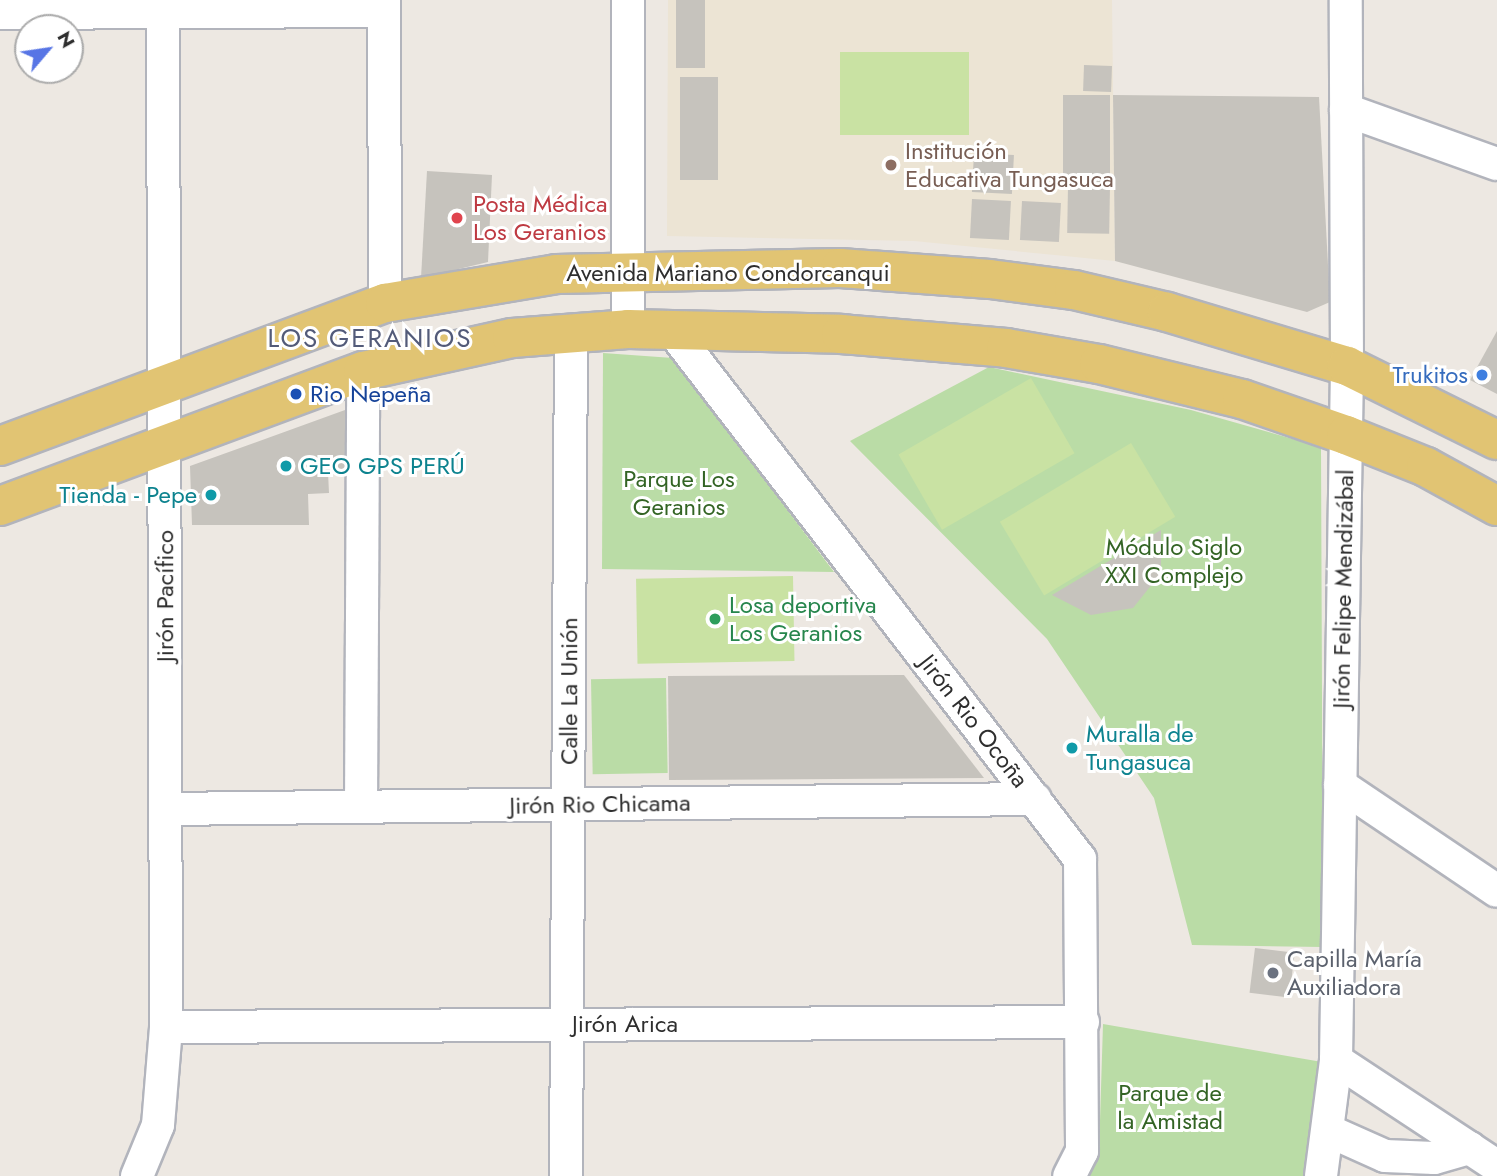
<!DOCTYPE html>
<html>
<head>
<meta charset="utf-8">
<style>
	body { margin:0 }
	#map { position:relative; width:1497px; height:1176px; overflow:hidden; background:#ede8e2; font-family:Jost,sans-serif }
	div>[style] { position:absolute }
	.education>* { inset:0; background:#ece4d4 }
	.green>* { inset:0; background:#badca6; transform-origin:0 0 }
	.pitch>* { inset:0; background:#c9e2a3; transform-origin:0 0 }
	.building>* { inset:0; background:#c6c3bd; transform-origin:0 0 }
	.roads { filter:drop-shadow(2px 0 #b2b4bc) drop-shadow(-2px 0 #b2b4bc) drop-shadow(0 2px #b2b4bc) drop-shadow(0 -2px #b2b4bc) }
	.minor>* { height:32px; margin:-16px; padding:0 16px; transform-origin:16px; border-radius:16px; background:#fff }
	.major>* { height:38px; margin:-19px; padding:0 19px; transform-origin:19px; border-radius:19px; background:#e1c473 }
	.dots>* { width:19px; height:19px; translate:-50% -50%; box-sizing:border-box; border:4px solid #fff; border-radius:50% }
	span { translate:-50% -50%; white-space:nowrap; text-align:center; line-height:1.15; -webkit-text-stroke:6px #fff; paint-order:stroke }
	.education-label { font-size:24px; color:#785e54 }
	.left { translate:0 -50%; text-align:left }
	.health-label { font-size:24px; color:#be3a42 }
	.street-label { font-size:24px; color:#2e2e2e }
	.shop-label { font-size:24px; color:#366cbe }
	.right { translate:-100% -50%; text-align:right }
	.transit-label { font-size:24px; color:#164399 }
	.culture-label { font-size:24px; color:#0d838f }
	.park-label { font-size:24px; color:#336424 }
	.leisure-label { font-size:24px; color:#27864d }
	.worship-label { font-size:24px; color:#5b616d }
	.neighbourhood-label { font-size:26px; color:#535b79; letter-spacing:2px }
	.north { position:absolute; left:14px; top:14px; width:70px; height:70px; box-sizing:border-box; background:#fff; border:2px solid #ababab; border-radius:50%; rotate:61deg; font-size:19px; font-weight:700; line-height:28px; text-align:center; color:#2e2e2e }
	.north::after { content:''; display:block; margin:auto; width:24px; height:32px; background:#5775e5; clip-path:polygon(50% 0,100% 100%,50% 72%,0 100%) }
</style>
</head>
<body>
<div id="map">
	<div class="education">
		<i style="clip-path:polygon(668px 0,1112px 0,1115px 261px,914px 241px,667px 236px)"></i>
	</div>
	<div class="green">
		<i style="clip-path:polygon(603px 353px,673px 358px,834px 572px,602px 569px)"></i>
		<i style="clip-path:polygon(989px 367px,1191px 410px,1321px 447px,1323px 947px,1192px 945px,1154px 798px,1047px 639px,850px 441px)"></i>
		<i style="left:666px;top:678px;width:95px;height:75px;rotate:89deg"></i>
		<i style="clip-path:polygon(1103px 1024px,1322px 1062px,1307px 1149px,1312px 1176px,1083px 1176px,1099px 1153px)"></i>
	</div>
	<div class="pitch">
		<i style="left:840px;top:52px;width:129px;height:83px"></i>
		<i style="left:1031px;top:378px;width:87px;height:153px;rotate:60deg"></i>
		<i style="left:1131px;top:443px;width:86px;height:153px;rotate:59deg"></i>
		<i style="left:793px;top:576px;width:85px;height:157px;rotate:89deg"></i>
	</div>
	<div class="building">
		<i style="left:676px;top:0;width:29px;height:68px"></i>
		<i style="left:1084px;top:65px;width:28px;height:26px;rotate:2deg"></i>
		<i style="left:680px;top:77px;width:38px;height:103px"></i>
		<i style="left:1063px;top:95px;width:47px;height:87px"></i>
		<i style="clip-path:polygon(1113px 95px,1319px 97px,1330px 302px,1307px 312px,1115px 261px)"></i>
		<i style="left:974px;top:153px;width:40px;height:39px;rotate:3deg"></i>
		<i style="clip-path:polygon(427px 171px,492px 175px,488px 262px,421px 278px)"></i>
		<i style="left:1068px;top:186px;width:42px;height:47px;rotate:1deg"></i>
		<i style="left:972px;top:199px;width:39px;height:39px;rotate:3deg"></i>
		<i style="left:1022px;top:201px;width:39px;height:39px;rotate:3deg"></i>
		<i style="clip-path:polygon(1497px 331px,1497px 394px,1470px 380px)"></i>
		<i style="clip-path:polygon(345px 410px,347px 471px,328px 472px,329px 493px,308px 494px,309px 525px,192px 525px,190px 466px)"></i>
		<i style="clip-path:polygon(1161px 530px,1161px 573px,1133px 608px,1091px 615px,1052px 595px)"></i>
		<i style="clip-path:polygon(904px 675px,984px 778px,669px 780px,668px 676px)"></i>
		<i style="left:1255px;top:948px;width:40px;height:45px;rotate:7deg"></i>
	</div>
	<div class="roads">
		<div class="minor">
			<i style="left:384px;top:0;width:303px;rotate:89.8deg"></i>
			<i style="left:0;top:13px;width:384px;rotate:-0.3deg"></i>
			<i style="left:1346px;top:110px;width:160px;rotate:19.7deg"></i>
			<i style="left:628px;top:329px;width:329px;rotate:-90deg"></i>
			<i style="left:672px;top:330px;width:668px;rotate:52.36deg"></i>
			<i style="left:1080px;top:859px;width:292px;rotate:89.6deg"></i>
			<i style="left:1082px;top:1151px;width:28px;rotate:117deg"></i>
			<i style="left:1340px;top:785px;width:189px;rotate:34deg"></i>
			<i style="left:361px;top:807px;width:436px;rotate:-89.7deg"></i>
			<i style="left:166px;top:809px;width:869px;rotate:-0.66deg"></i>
			<i style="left:166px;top:1027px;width:917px;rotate:-0.31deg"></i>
			<i style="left:1336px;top:1060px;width:193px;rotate:33.4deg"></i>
			<i style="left:1329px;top:1131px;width:61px;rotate:24.1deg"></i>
			<i style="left:1385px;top:1156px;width:49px;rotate:2.3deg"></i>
			<i style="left:1434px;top:1158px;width:37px;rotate:-16deg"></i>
			<i style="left:137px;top:1176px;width:55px;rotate:-67.6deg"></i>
			<i style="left:158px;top:1125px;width:98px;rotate:-85.3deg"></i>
			<i style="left:166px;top:1027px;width:1015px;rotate:-90.17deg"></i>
			<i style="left:566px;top:1176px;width:843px;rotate:-89.66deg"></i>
			<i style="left:1321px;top:1176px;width:117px;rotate:-82.6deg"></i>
			<i style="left:1336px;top:1060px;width:694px;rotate:-89.09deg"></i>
			<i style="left:1347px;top:366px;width:366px;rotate:-90.2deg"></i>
		</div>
		<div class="major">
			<i style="left:0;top:446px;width:411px;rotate:-20.4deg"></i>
			<i style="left:385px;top:303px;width:173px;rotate:-9.6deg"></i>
			<i style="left:556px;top:274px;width:284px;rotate:-1.2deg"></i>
			<i style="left:840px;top:268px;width:150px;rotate:4.2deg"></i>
			<i style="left:990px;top:279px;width:85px;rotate:7.5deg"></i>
			<i style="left:1074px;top:290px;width:96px;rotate:13.3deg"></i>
			<i style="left:1167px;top:312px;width:188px;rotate:16.7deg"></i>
			<i style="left:1347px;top:366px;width:167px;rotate:26.3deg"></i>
			<i style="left:0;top:506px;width:387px;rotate:-20.4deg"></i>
			<i style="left:363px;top:371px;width:153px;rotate:-12.5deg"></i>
			<i style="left:512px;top:338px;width:116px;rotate:-4.4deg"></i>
			<i style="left:628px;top:329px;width:213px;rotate:1.3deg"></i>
			<i style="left:841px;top:334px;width:166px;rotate:4.8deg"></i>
			<i style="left:1006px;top:348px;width:94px;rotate:9.8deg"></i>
			<i style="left:1099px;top:364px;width:147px;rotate:13.8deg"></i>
			<i style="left:1242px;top:399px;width:110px;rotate:19.1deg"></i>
			<i style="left:1346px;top:435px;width:86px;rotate:21.8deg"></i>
			<i style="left:1426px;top:467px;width:81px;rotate:28.8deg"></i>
		</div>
	</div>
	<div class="dots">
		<i style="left:891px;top:165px;background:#8d6e63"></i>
		<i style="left:457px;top:218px;background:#e0444e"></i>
		<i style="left:1482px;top:375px;background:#3f7fe0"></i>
		<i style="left:296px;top:394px;background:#1a4fb4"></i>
		<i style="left:286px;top:466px;background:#0f9aa8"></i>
		<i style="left:211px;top:495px;background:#0f9aa8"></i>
		<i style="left:715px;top:619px;background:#2e9e5b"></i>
		<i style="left:1072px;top:748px;background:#0f9aa8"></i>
		<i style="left:1273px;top:973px;background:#6b7280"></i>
	</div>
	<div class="education-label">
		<span class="left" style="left:905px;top:165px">Institución<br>Educativa Tungasuca</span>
	</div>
	<div class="health-label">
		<span class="left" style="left:473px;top:218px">Posta Médica<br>Los Geranios</span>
	</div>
	<div class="street-label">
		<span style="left:728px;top:273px">Avenida Mariano Condorcanqui</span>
		<span style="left:1343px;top:589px;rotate:-89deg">Jirón Felipe Mendizábal</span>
		<span style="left:165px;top:596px;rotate:-90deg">Jirón Pacífico</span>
		<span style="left:569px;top:691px;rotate:-90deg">Calle La Unión</span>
		<span style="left:974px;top:721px;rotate:52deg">Jirón Rio Ocoña</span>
		<span style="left:600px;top:804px;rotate:-1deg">Jirón Rio Chicama</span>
		<span style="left:625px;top:1024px">Jirón Arica</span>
	</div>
	<div class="shop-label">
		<span class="right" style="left:1468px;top:375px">Trukitos</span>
	</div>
	<div class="transit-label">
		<span class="left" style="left:310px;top:394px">Rio Nepeña</span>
	</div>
	<div class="culture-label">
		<span class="left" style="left:300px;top:466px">GEO GPS PERÚ</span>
		<span class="right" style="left:197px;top:495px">Tienda - Pepe</span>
		<span class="left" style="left:1086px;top:748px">Muralla de<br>Tungasuca</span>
	</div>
	<div class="park-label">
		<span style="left:679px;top:493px">Parque Los<br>Geranios</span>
		<span style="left:1174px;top:561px">Módulo Siglo<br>XXI Complejo</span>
		<span style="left:1170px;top:1107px">Parque de<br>la Amistad</span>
	</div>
	<div class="leisure-label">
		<span class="left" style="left:729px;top:619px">Losa deportiva<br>Los Geranios</span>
	</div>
	<div class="worship-label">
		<span class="left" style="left:1287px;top:973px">Capilla María<br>Auxiliadora</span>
	</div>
	<div class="neighbourhood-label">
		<span style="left:370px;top:339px">LOS GERANIOS</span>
	</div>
	<div class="north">N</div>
</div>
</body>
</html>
